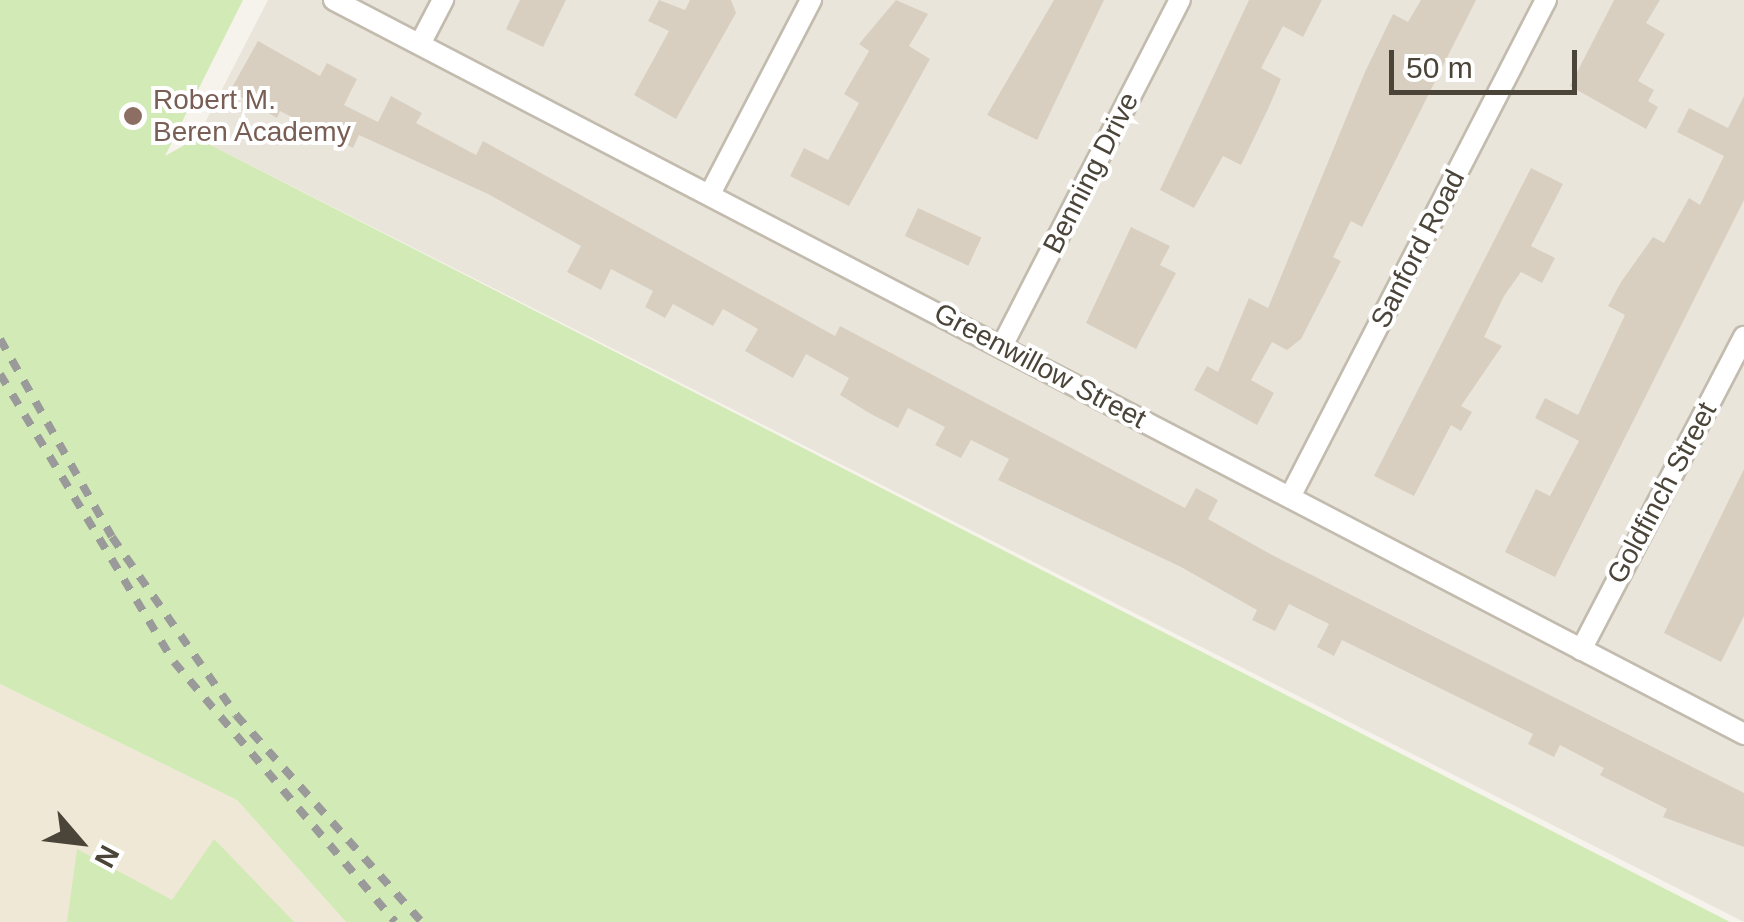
<!DOCTYPE html>
<html>
<head>
<meta charset="utf-8">
<style>
	body { margin:0 }
	#map { position:relative; width:1744px; height:922px; overflow:hidden; background:#f6f3ec; font-family:Helvetica,sans-serif }
	div>[style] { position:absolute }
	.residential>* { inset:0; background:#eae5da }
	.education>* { inset:0; background:#efe8d6 }
	.green>* { inset:0; background:#d2eab5 }
	.building>* { inset:0; background:#d8cfc1; transform-origin:0 0 }
	.roads { filter:drop-shadow(2px 0 #c2bbae) drop-shadow(-2px 0 #c2bbae) drop-shadow(0 2px #c2bbae) drop-shadow(0 -2px #c2bbae) }
	.minor>* { height:20px; margin:-10px; padding:0 10px; transform-origin:10px; border-radius:10px; background:#fff }
	.rail>* { height:8px; margin-top:-4px; transform-origin:0; background:repeating-linear-gradient(90deg,#9a9a9a 0 12px,transparent 0 24px) }
	.dots>* { width:28px; height:28px; translate:-50% -50%; box-sizing:border-box; border:5px solid #fff; border-radius:50% }
	span { translate:-50% -50%; white-space:nowrap; text-align:center; line-height:1.15; -webkit-text-stroke:8px #fff; paint-order:stroke }
	.education-label { font-size:28px; color:#785e54 }
	.left { translate:0 -50%; text-align:left }
	.street-label { font-size:28px; color:#4b4439 }
	.north { position:absolute; left:30px; top:792px; width:100px; height:100px; -webkit-text-stroke:8px #fff; paint-order:stroke; rotate:118deg; font-size:28px; font-weight:700; line-height:40px; text-align:center; color:#4b4439 }
	.north::after { content:''; display:block; margin:auto; width:35px; height:45px; background:#4b4439; clip-path:polygon(50% 0,100% 100%,50% 72%,0 100%) }
	.scale { position:absolute; left:1389px; top:50px; width:188px; height:45px; box-sizing:border-box; border:5px solid #4b4439; border-top:0; padding-left:12px; font-size:30px; line-height:35px; white-space:nowrap; color:#4b4439; -webkit-text-stroke:8px #fff; paint-order:stroke }
</style>
</head>
<body>
<div id="map">
	<div class="residential">
		<i style="clip-path:polygon(268px 0,1744px 0,1744px 922px,197px 138px)"></i>
	</div>
	<div class="education">
		<i style="clip-path:polygon(0 684px,237px 800px,346px 922px,0 922px)"></i>
	</div>
	<div class="green">
		<i style="clip-path:polygon(0 0,243px 0,165px 156px,197px 138px,1730px 922px,346px 922px,237px 800px,0 684px)"></i>
		<i style="clip-path:polygon(214px 839px,294px 922px,67px 922px,77px 849px,172px 900px)"></i>
	</div>
	<div class="building">
		<i style="clip-path:polygon(520px 0,566px 0,543px 47px,506px 29px)"></i>
		<i style="clip-path:polygon(659px 0,685px 10px,690px 0,731px 0,736px 13px,676px 119px,634px 95px,669px 31px,648px 21px)"></i>
		<i style="clip-path:polygon(896px 0,928px 14px,909px 46px,930px 59px,849px 206px,790px 176px,804px 148px,828px 160px,859px 103px,844px 94px,869px 51px,859px 44px)"></i>
		<i style="clip-path:polygon(1054px 0,1104px 0,1037px 140px,987px 115px)"></i>
		<i style="clip-path:polygon(1249px 0,1322px 0,1303px 37px,1283px 26px,1261px 68px,1281px 79px,1268px 109px,1241px 165px,1223px 156px,1194px 208px,1160px 190px)"></i>
		<i style="clip-path:polygon(1421px 0,1476px 0,1362px 227px,1351px 221px,1333px 257px,1341px 261px,1301px 339px,1287px 350px,1272px 342px,1251px 380px,1274px 393px,1257px 425px,1194px 390px,1207px 366px,1218px 372px,1249px 298px,1268px 308px,1365px 72px,1393px 14px,1408px 22px)"></i>
		<i style="clip-path:polygon(1614px 0,1660px 0,1646px 23px,1665px 34px,1638px 81px,1654px 90px,1648px 101px,1658px 107px,1646px 129px,1570px 86px)"></i>
		<i style="clip-path:polygon(258px 41px,320px 76px,327px 63px,357px 79px,344px 105px,378px 122px,391px 96px,422px 113px,416px 123px,476px 155px,483px 141px,835px 336px,840px 326px,1185px 508px,1196px 488px,1218px 500px,1208px 519px,1272px 555px,1744px 793px,1744px 847px,1663px 817px,1667px 809px,1600px 775px,1604px 768px,1560px 745px,1554px 757px,1528px 744px,1533px 734px,1342px 640px,1334px 656px,1317px 647px,1329px 624px,1289px 604px,1275px 631px,1252px 620px,1257px 610px,1181px 567px,998px 480px,1009px 459px,971px 440px,961px 458px,935px 445px,945px 427px,908px 408px,898px 428px,871px 414px,840px 395px,849px 378px,806px 354px,793px 378px,745px 351px,758px 329px,723px 309px,713px 326px,673px 304px,665px 318px,645px 307px,653px 291px,611px 269px,601px 290px,567px 272px,581px 246px,488px 194px,359px 135px,353px 148px,280px 111px,277px 118px,230px 91px)"></i>
		<i style="clip-path:polygon(1744px 96px,1744px 200px,1555px 577px,1505px 552px,1536px 489px,1550px 496px,1579px 441px,1535px 418px,1545px 398px,1578px 415px,1625px 315px,1608px 306px,1621px 282px,1653px 237px,1664px 243px,1689px 198px,1700px 205px,1724px 156px,1677px 132px,1689px 108px,1728px 128px)"></i>
		<i style="clip-path:polygon(1531px 168px,1563px 184px,1531px 246px,1555px 258px,1542px 283px,1521px 272px,1504px 296px,1484px 337px,1502px 346px,1461px 406px,1472px 412px,1461px 431px,1451px 425px,1414px 496px,1374px 476px)"></i>
		<i style="left:918px;top:208px;width:70px;height:31px;rotate:25deg"></i>
		<i style="clip-path:polygon(1131px 227px,1170px 246px,1160px 265px,1176px 273px,1136px 349px,1086px 323px)"></i>
		<i style="clip-path:polygon(1744px 469px,1744px 616px,1721px 662px,1664px 633px)"></i>
	</div>
	<div class="roads">
		<div class="minor">
			<i style="left:334px;top:0;width:1590px;rotate:27.5deg"></i>
			<i style="left:420px;top:44px;width:50px;rotate:-62.4deg"></i>
			<i style="left:710px;top:194px;width:219px;rotate:-62.5deg"></i>
			<i style="left:1002px;top:346px;width:389px;rotate:-62.8deg"></i>
			<i style="left:1290px;top:497px;width:559px;rotate:-62.75deg"></i>
			<i style="left:1581px;top:650px;width:353px;rotate:-62.5deg"></i>
		</div>
	</div>
	<div class="rail">
		<i style="left:0;top:339px;width:227px;rotate:60.5deg"></i>
		<i style="left:112px;top:537px;width:217px;rotate:55.1deg"></i>
		<i style="left:236px;top:715px;width:278px;rotate:48.1deg"></i>
		<i style="left:0;top:374px;width:336px;rotate:58.9deg"></i>
		<i style="left:174px;top:662px;width:341px;rotate:49.6deg"></i>
	</div>
	<div class="dots">
		<i style="left:133px;top:116px;background:#8d6e63"></i>
	</div>
	<div class="education-label">
		<span class="left" style="left:153px;top:116px">Robert M.<br>Beren Academy</span>
	</div>
	<div class="street-label">
		<span style="left:1091px;top:173px;rotate:-63deg">Benning Drive</span>
		<span style="left:1418px;top:249px;rotate:-63deg">Sanford Road</span>
		<span style="left:1040px;top:366px;rotate:28deg">Greenwillow Street</span>
		<span style="left:1662px;top:493px;rotate:-62deg">Goldfinch Street</span>
	</div>
	<div class="north">N</div>
	<div class="scale">50 m</div>
</div>
</body>
</html>
